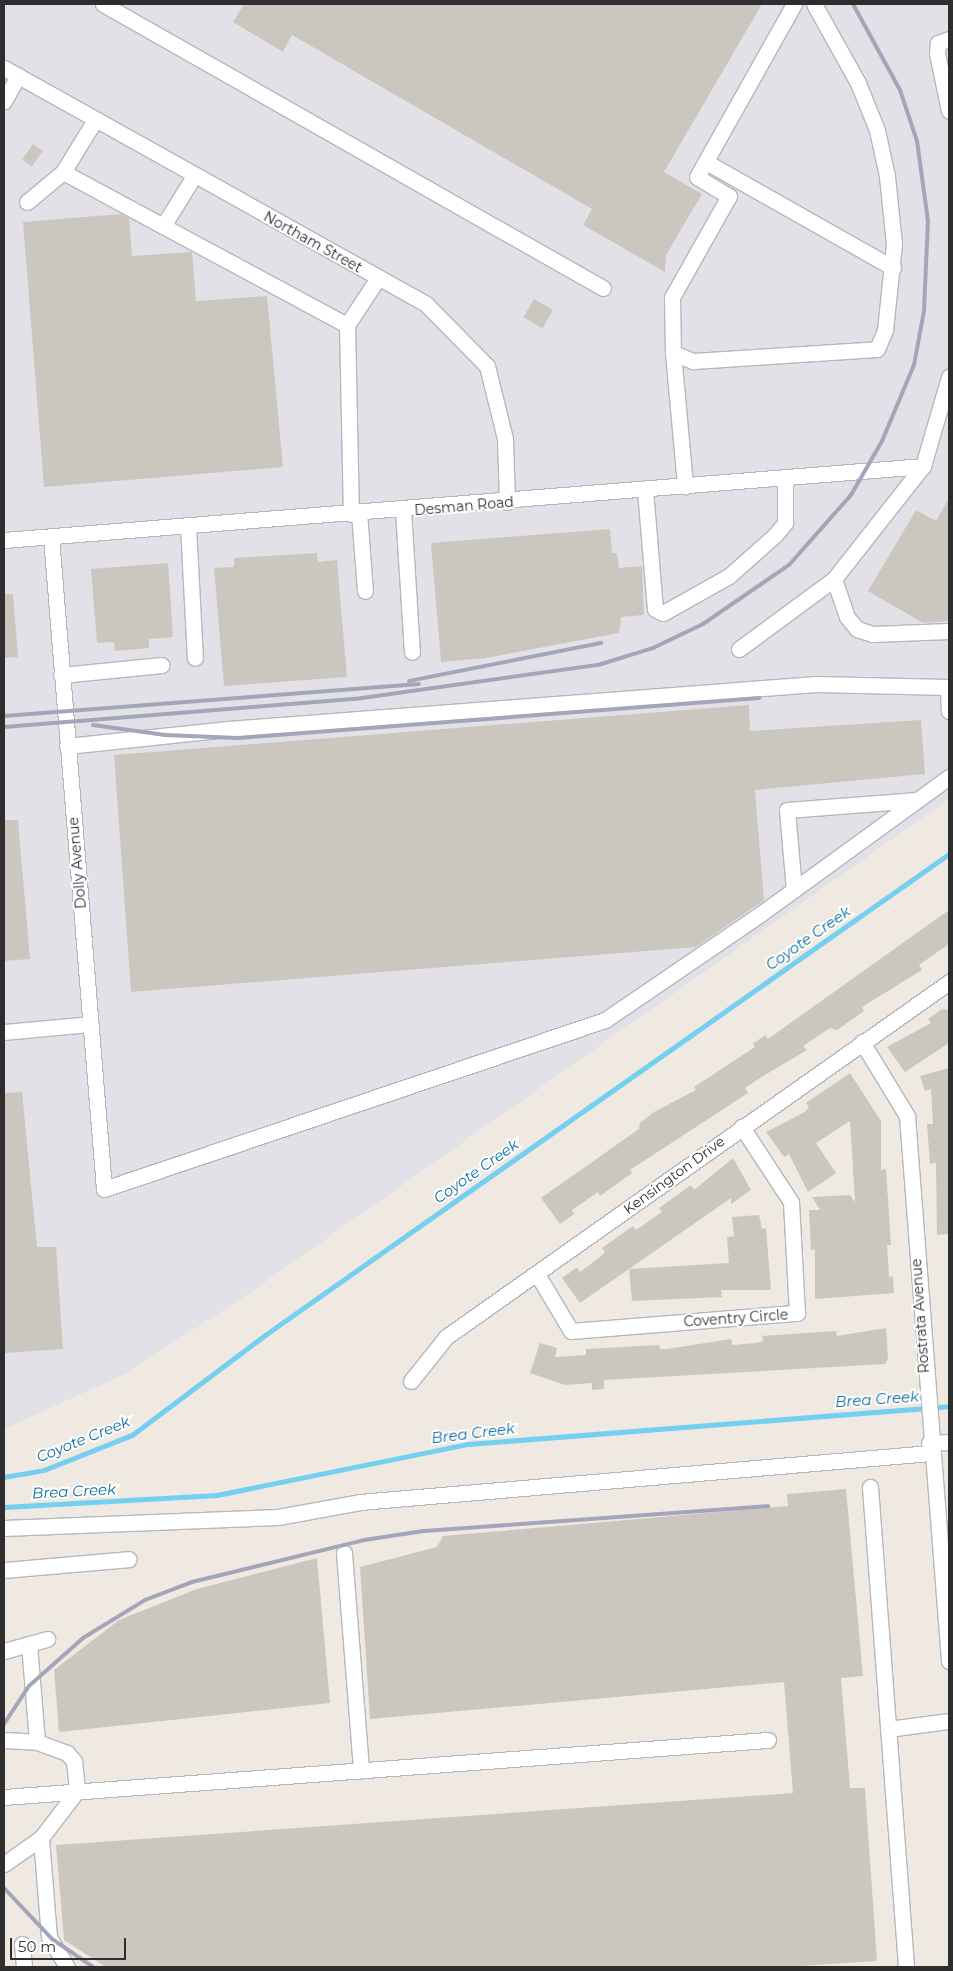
<!DOCTYPE html>
<html>
<head>
<meta charset="utf-8">
<style>
	body { margin:0 }
	#map { position:relative; width:953px; height:1971px; overflow:hidden; background:#efe9e1; font-family:Montserrat,sans-serif }
	div>[style] { position:absolute }
	.industrial>* { inset:0; background:#e3e1e8 }
	.stream>* { height:4.5px; margin:-2.25px; padding:0 2.25px; transform-origin:2.25px; border-radius:2.25px; background:#75cff0 }
	.building>* { inset:0; background:#cbc7bf; transform-origin:0 0 }
	.roads { filter:drop-shadow(1px 0 #b4b7c1) drop-shadow(-1px 0 #b4b7c1) drop-shadow(0 1px #b4b7c1) drop-shadow(0 -1px #b4b7c1) }
	.minor>* { height:15px; margin:-7.5px; padding:0 7.5px; transform-origin:7.5px; border-radius:7.5px; background:#fff }
	.rail>* { height:4px; margin:-2px; padding:0 2px; transform-origin:2px; border-radius:2px; background:#a3a6b8 }
	span { translate:-50% -50%; white-space:nowrap; text-align:center; line-height:1.15; -webkit-text-stroke:4px #fff; paint-order:stroke }
	.street-label { font-size:14px; color:#2e2e2e }
	.water-label { font-size:15px; color:#0d6fa3; font-style:italic }
	.frame { position:absolute; inset:0; border:5px solid #2e2e2e; pointer-events:none }
	.scale { position:absolute; left:10px; top:1938px; width:116px; height:22px; box-sizing:border-box; border:2px solid #2e2e2e; border-top:0; padding-left:6px; font-size:15px; line-height:18px; white-space:nowrap; color:#2e2e2e; -webkit-text-stroke:4px #fff; paint-order:stroke }
</style>
</head>
<body>
<div id="map">
	<div class="industrial">
		<i style="clip-path:polygon(4px 4px,949px 4px,949px 799px,248px 1294px,125px 1374px,4px 1429px)"></i>
	</div>
	<div class="stream">
		<i style="left:4px;top:1477px;width:41px;rotate:-9.9deg"></i>
		<i style="left:44px;top:1470px;width:95px;rotate:-21.7deg"></i>
		<i style="left:132px;top:1435px;width:166px;rotate:-36.9deg"></i>
		<i style="left:265px;top:1335px;width:836px;rotate:-35.12deg"></i>
		<i style="left:4px;top:1507px;width:213px;rotate:-3.2deg"></i>
		<i style="left:217px;top:1495px;width:256px;rotate:-11.5deg"></i>
		<i style="left:468px;top:1444px;width:482px;rotate:-4.5deg"></i>
	</div>
	<div class="building">
		<i style="clip-path:polygon(244px 4px,762px 4px,664px 172px,702px 194px,666px 255px,665px 272px,583px 225px,592px 209px,292px 35px,283px 52px,233px 22px)"></i>
		<i style="left:33px;top:144px;width:12px;height:19px;rotate:35deg"></i>
		<i style="clip-path:polygon(121px 214px,129px 218px,132px 256px,192px 252px,196px 301px,267px 296px,283px 467px,44px 487px,23px 222px)"></i>
		<i style="left:534px;top:299px;width:22px;height:21px;rotate:30deg"></i>
		<i style="clip-path:polygon(949px 498px,949px 621px,923px 623px,868px 591px,916px 510px,936px 521px)"></i>
		<i style="clip-path:polygon(610px 529px,612px 553px,617px 553px,619px 568px,642px 566px,644px 615px,621px 617px,619px 633px,486px 658px,441px 662px,431px 543px)"></i>
		<i style="clip-path:polygon(317px 553px,318px 562px,337px 560px,347px 677px,224px 686px,214px 568px,234px 567px,234px 558px)"></i>
		<i style="clip-path:polygon(168px 563px,173px 637px,149px 639px,149px 648px,115px 651px,114px 642px,97px 643px,91px 569px)"></i>
		<i style="clip-path:polygon(4px 594px,13px 594px,18px 657px,4px 658px)"></i>
		<i style="clip-path:polygon(749px 705px,750px 731px,921px 720px,925px 774px,755px 790px,764px 900px,696px 947px,131px 992px,114px 755px)"></i>
		<i style="clip-path:polygon(4px 820px,18px 820px,30px 959px,4px 961px)"></i>
		<i style="clip-path:polygon(949px 910px,949px 944px,919px 965px,922px 970px,862px 1007px,864px 1011px,837px 1030px,830px 1028px,803px 1046px,807px 1050px,760px 1078px,745px 1088px,748px 1093px,630px 1170px,632px 1173px,600px 1196px,598px 1192px,572px 1210px,574px 1214px,560px 1224px,541px 1198px,639px 1129px,640px 1123px,654px 1112px,696px 1090px,694px 1087px,755px 1047px,753px 1044px,765px 1035px,768px 1039px)"></i>
		<i style="clip-path:polygon(942px 1009px,949px 1010px,949px 1043px,905px 1072px,887px 1047px,931px 1023px,928px 1019px)"></i>
		<i style="clip-path:polygon(949px 1068px,949px 1234px,937px 1235px,936px 1163px,930px 1164px,927px 1124px,933px 1124px,931px 1089px,925px 1091px,920px 1076px)"></i>
		<i style="clip-path:polygon(850px 1073px,881px 1121px,881px 1170px,886px 1169px,891px 1245px,887px 1245px,889px 1277px,893px 1276px,894px 1293px,815px 1299px,815px 1249px,811px 1250px,809px 1210px,820px 1210px,812px 1197px,850px 1195px,855px 1202px,850px 1121px,816px 1143px,836px 1173px,808px 1192px,789px 1154px,784px 1157px,766px 1132px,805px 1112px,809px 1107px,806px 1103px)"></i>
		<i style="clip-path:polygon(22px 1092px,37px 1247px,56px 1247px,63px 1349px,4px 1353px,4px 1093px)"></i>
		<i style="clip-path:polygon(733px 1158px,751px 1190px,731px 1204px,731px 1198px,580px 1303px,562px 1278px,577px 1267px,580px 1272px,600px 1257px,605px 1252px,602px 1248px,633px 1226px,636px 1230px,662px 1212px,659px 1208px,691px 1185px,694px 1190px)"></i>
		<i style="clip-path:polygon(759px 1215px,762px 1229px,766px 1228px,771px 1290px,721px 1290px,722px 1297px,632px 1301px,629px 1269px,729px 1263px,727px 1237px,734px 1236px,732px 1217px)"></i>
		<i style="clip-path:polygon(886px 1328px,888px 1358px,885px 1364px,604px 1380px,604px 1389px,592px 1390px,592px 1383px,565px 1385px,530px 1373px,540px 1343px,557px 1348px,555px 1357px,586px 1355px,586px 1349px,659px 1345px,660px 1349px,667px 1349px,731px 1339px,732px 1345px,756px 1343px,763px 1341px,762px 1336px,836px 1331px,837px 1336px)"></i>
		<i style="clip-path:polygon(846px 1489px,863px 1676px,841px 1678px,850px 1788px,865px 1788px,877px 1961px,784px 1967px,106px 1967px,64px 1940px,56px 1845px,793px 1793px,784px 1682px,370px 1719px,360px 1567px,437px 1547px,443px 1536px,788px 1506px,787px 1494px)"></i>
		<i style="clip-path:polygon(317px 1558px,330px 1703px,59px 1732px,54px 1670px,119px 1620px,197px 1589px)"></i>
	</div>
	<div class="roads">
		<div class="minor">
			<i style="left:103px;top:4px;width:575px;rotate:29.6deg"></i>
			<i style="left:794px;top:4px;width:198px;rotate:119.3deg"></i>
			<i style="left:697px;top:177px;width:37px;rotate:31deg"></i>
			<i style="left:729px;top:196px;width:116px;rotate:119.4deg"></i>
			<i style="left:672px;top:297px;width:56px;rotate:89deg"></i>
			<i style="left:673px;top:353px;width:22px;rotate:22deg"></i>
			<i style="left:693px;top:361px;width:184px;rotate:-3.7deg"></i>
			<i style="left:877px;top:349px;width:21px;rotate:-67deg"></i>
			<i style="left:885px;top:330px;width:86px;rotate:-84deg"></i>
			<i style="left:894px;top:244px;width:68px;rotate:-95.9deg"></i>
			<i style="left:887px;top:176px;width:47px;rotate:-102.3deg"></i>
			<i style="left:877px;top:130px;width:51px;rotate:-112deg"></i>
			<i style="left:858px;top:83px;width:90px;rotate:-119.1deg"></i>
			<i style="left:949px;top:39px;width:12px;rotate:160deg"></i>
			<i style="left:938px;top:43px;width:10px;rotate:96deg"></i>
			<i style="left:937px;top:53px;width:59px;rotate:78.3deg"></i>
			<i style="left:4px;top:68px;width:484px;rotate:29.2deg"></i>
			<i style="left:426px;top:304px;width:87px;rotate:45.5deg"></i>
			<i style="left:487px;top:366px;width:75px;rotate:76.1deg"></i>
			<i style="left:505px;top:439px;width:63px;rotate:88.2deg"></i>
			<i style="left:4px;top:101px;width:29px;rotate:-61deg"></i>
			<i style="left:706px;top:162px;width:215px;rotate:29.5deg"></i>
			<i style="left:63px;top:172px;width:114px;rotate:28.4deg"></i>
			<i style="left:163px;top:226px;width:59px;rotate:-58.2deg"></i>
			<i style="left:27px;top:202px;width:47px;rotate:-39.8deg"></i>
			<i style="left:63px;top:172px;width:61px;rotate:-58.4deg"></i>
			<i style="left:163px;top:226px;width:209px;rotate:28.3deg"></i>
			<i style="left:347px;top:325px;width:56px;rotate:-56.6deg"></i>
			<i style="left:347px;top:325px;width:189px;rotate:88.8deg"></i>
			<i style="left:673px;top:353px;width:134px;rotate:84.8deg"></i>
			<i style="left:645px;top:490px;width:119px;rotate:85.2deg"></i>
			<i style="left:655px;top:609px;width:9px;rotate:27deg"></i>
			<i style="left:663px;top:613px;width:76px;rotate:-29.3deg"></i>
			<i style="left:729px;top:576px;width:62px;rotate:-41.7deg"></i>
			<i style="left:775px;top:535px;width:16px;rotate:-50deg"></i>
			<i style="left:785px;top:523px;width:46px;rotate:-90deg"></i>
			<i style="left:403px;top:510px;width:142px;rotate:86.4deg"></i>
			<i style="left:359px;top:513px;width:78px;rotate:85.6deg"></i>
			<i style="left:188px;top:526px;width:132px;rotate:87deg"></i>
			<i style="left:51px;top:537px;width:654px;rotate:85.35deg"></i>
			<i style="left:104px;top:1189px;width:529px;rotate:-18.64deg"></i>
			<i style="left:605px;top:1020px;width:186px;rotate:-34.3deg"></i>
			<i style="left:759px;top:915px;width:235px;rotate:-36deg"></i>
			<i style="left:4px;top:540px;width:922px;rotate:-4.6deg"></i>
			<i style="left:834px;top:579px;width:144px;rotate:-51.8deg"></i>
			<i style="left:923px;top:466px;width:93px;rotate:-73.7deg"></i>
			<i style="left:739px;top:649px;width:118px;rotate:-36.4deg"></i>
			<i style="left:834px;top:579px;width:40px;rotate:71.1deg"></i>
			<i style="left:847px;top:617px;width:16px;rotate:50deg"></i>
			<i style="left:857px;top:629px;width:16px;rotate:18deg"></i>
			<i style="left:872px;top:634px;width:77px;rotate:-2.2deg"></i>
			<i style="left:61px;top:675px;width:101px;rotate:-5.7deg"></i>
			<i style="left:67px;top:746px;width:162px;rotate:-6deg"></i>
			<i style="left:228px;top:729px;width:590px;rotate:-4.38deg"></i>
			<i style="left:816px;top:684px;width:132px;rotate:1.3deg"></i>
			<i style="left:948px;top:687px;width:24px;rotate:88deg"></i>
			<i style="left:794px;top:890px;width:80px;rotate:-95deg"></i>
			<i style="left:787px;top:810px;width:130px;rotate:-4.4deg"></i>
			<i style="left:4px;top:1032px;width:86px;rotate:-5.3deg"></i>
			<i style="left:862px;top:1042px;width:87px;rotate:58.7deg"></i>
			<i style="left:907px;top:1116px;width:547px;rotate:85.59deg"></i>
			<i style="left:537px;top:1274px;width:66px;rotate:59.2deg"></i>
			<i style="left:571px;top:1331px;width:227px;rotate:-4.6deg"></i>
			<i style="left:797px;top:1313px;width:111px;rotate:-93.1deg"></i>
			<i style="left:791px;top:1202px;width:90px;rotate:-123.2deg"></i>
			<i style="left:411px;top:1381px;width:56px;rotate:-51.5deg"></i>
			<i style="left:446px;top:1337px;width:616px;rotate:-35.21deg"></i>
			<i style="left:929px;top:1443px;width:20px;rotate:-3deg"></i>
			<i style="left:870px;top:1487px;width:481px;rotate:85.7deg"></i>
			<i style="left:4px;top:1528px;width:274px;rotate:-2.3deg"></i>
			<i style="left:278px;top:1517px;width:83px;rotate:-10.4deg"></i>
			<i style="left:360px;top:1502px;width:572px;rotate:-4.91deg"></i>
			<i style="left:344px;top:1553px;width:218px;rotate:85.5deg"></i>
			<i style="left:4px;top:1570px;width:125px;rotate:-5deg"></i>
			<i style="left:29px;top:1644px;width:98px;rotate:85.3deg"></i>
			<i style="left:4px;top:1651px;width:45px;rotate:-15.6deg"></i>
			<i style="left:888px;top:1729px;width:62px;rotate:-7.5deg"></i>
			<i style="left:4px;top:1740px;width:33px;rotate:3deg"></i>
			<i style="left:37px;top:1742px;width:32px;rotate:20deg"></i>
			<i style="left:67px;top:1753px;width:11px;rotate:49deg"></i>
			<i style="left:74px;top:1761px;width:30px;rotate:84deg"></i>
			<i style="left:77px;top:1791px;width:59px;rotate:127.5deg"></i>
			<i style="left:41px;top:1838px;width:45px;rotate:144.9deg"></i>
			<i style="left:4px;top:1797px;width:766px;rotate:-4.27deg"></i>
			<i style="left:41px;top:1838px;width:99px;rotate:85.4deg"></i>
			<i style="left:49px;top:1937px;width:35px;rotate:59deg"></i>
			<i style="left:22px;top:1944px;width:23px;rotate:85deg"></i>
		</div>
	</div>
	<div class="rail">
		<i style="left:409px;top:681px;width:196px;rotate:-11.2deg"></i>
		<i style="left:4px;top:716px;width:416px;rotate:-4.4deg"></i>
		<i style="left:93px;top:725px;width:73px;rotate:7.9deg"></i>
		<i style="left:165px;top:735px;width:73px;rotate:2.4deg"></i>
		<i style="left:238px;top:738px;width:523px;rotate:-4.39deg"></i>
		<i style="left:4px;top:727px;width:359px;rotate:-4.6deg"></i>
		<i style="left:362px;top:698px;width:238px;rotate:-8deg"></i>
		<i style="left:598px;top:665px;width:58px;rotate:-17.2deg"></i>
		<i style="left:653px;top:648px;width:55px;rotate:-25.6deg"></i>
		<i style="left:703px;top:624px;width:104px;rotate:-34.5deg"></i>
		<i style="left:789px;top:565px;width:94px;rotate:-48.5deg"></i>
		<i style="left:851px;top:495px;width:62px;rotate:-60.1deg"></i>
		<i style="left:882px;top:441px;width:82px;rotate:-67.2deg"></i>
		<i style="left:914px;top:365px;width:55px;rotate:-79.5deg"></i>
		<i style="left:924px;top:311px;width:90px;rotate:-87.5deg"></i>
		<i style="left:928px;top:221px;width:81px;rotate:-97.8deg"></i>
		<i style="left:917px;top:141px;width:54px;rotate:-108.4deg"></i>
		<i style="left:900px;top:90px;width:98px;rotate:-118.7deg"></i>
		<i style="left:4px;top:1724px;width:45px;rotate:-56.7deg"></i>
		<i style="left:29px;top:1686px;width:72px;rotate:-41.6deg"></i>
		<i style="left:83px;top:1638px;width:73px;rotate:-31.5deg"></i>
		<i style="left:145px;top:1600px;width:50px;rotate:-21deg"></i>
		<i style="left:192px;top:1582px;width:177px;rotate:-13.7deg"></i>
		<i style="left:364px;top:1540px;width:60px;rotate:-8.7deg"></i>
		<i style="left:423px;top:1531px;width:346px;rotate:-4.1deg"></i>
		<i style="left:4px;top:1888px;width:70px;rotate:46.7deg"></i>
		<i style="left:52px;top:1939px;width:50px;rotate:34.3deg"></i>
	</div>
	<div class="street-label">
		<span style="left:313px;top:242px;rotate:29deg">Northam Street</span>
		<span style="left:464px;top:506px;rotate:-5deg">Desman Road</span>
		<span style="left:77px;top:863px;rotate:-95deg">Dolly Avenue</span>
		<span style="left:674px;top:1175px;rotate:-36deg">Kensington Drive</span>
		<span style="left:920px;top:1316px;rotate:-94deg">Rostrata Avenue</span>
		<span style="left:736px;top:1318px;rotate:-4deg">Coventry Circle</span>
	</div>
	<div class="water-label">
		<span style="left:808px;top:938px;rotate:-35deg">Coyote Creek</span>
		<span style="left:476px;top:1171px;rotate:-35deg">Coyote Creek</span>
		<span style="left:877px;top:1399px;rotate:-4deg">Brea Creek</span>
		<span style="left:473px;top:1433px;rotate:-7deg">Brea Creek</span>
		<span style="left:83px;top:1439px;rotate:-22deg">Coyote Creek</span>
		<span style="left:74px;top:1491px;rotate:-3deg">Brea Creek</span>
	</div>
	<div class="frame"></div>
	<div class="scale">50 m</div>
</div>
</body>
</html>
